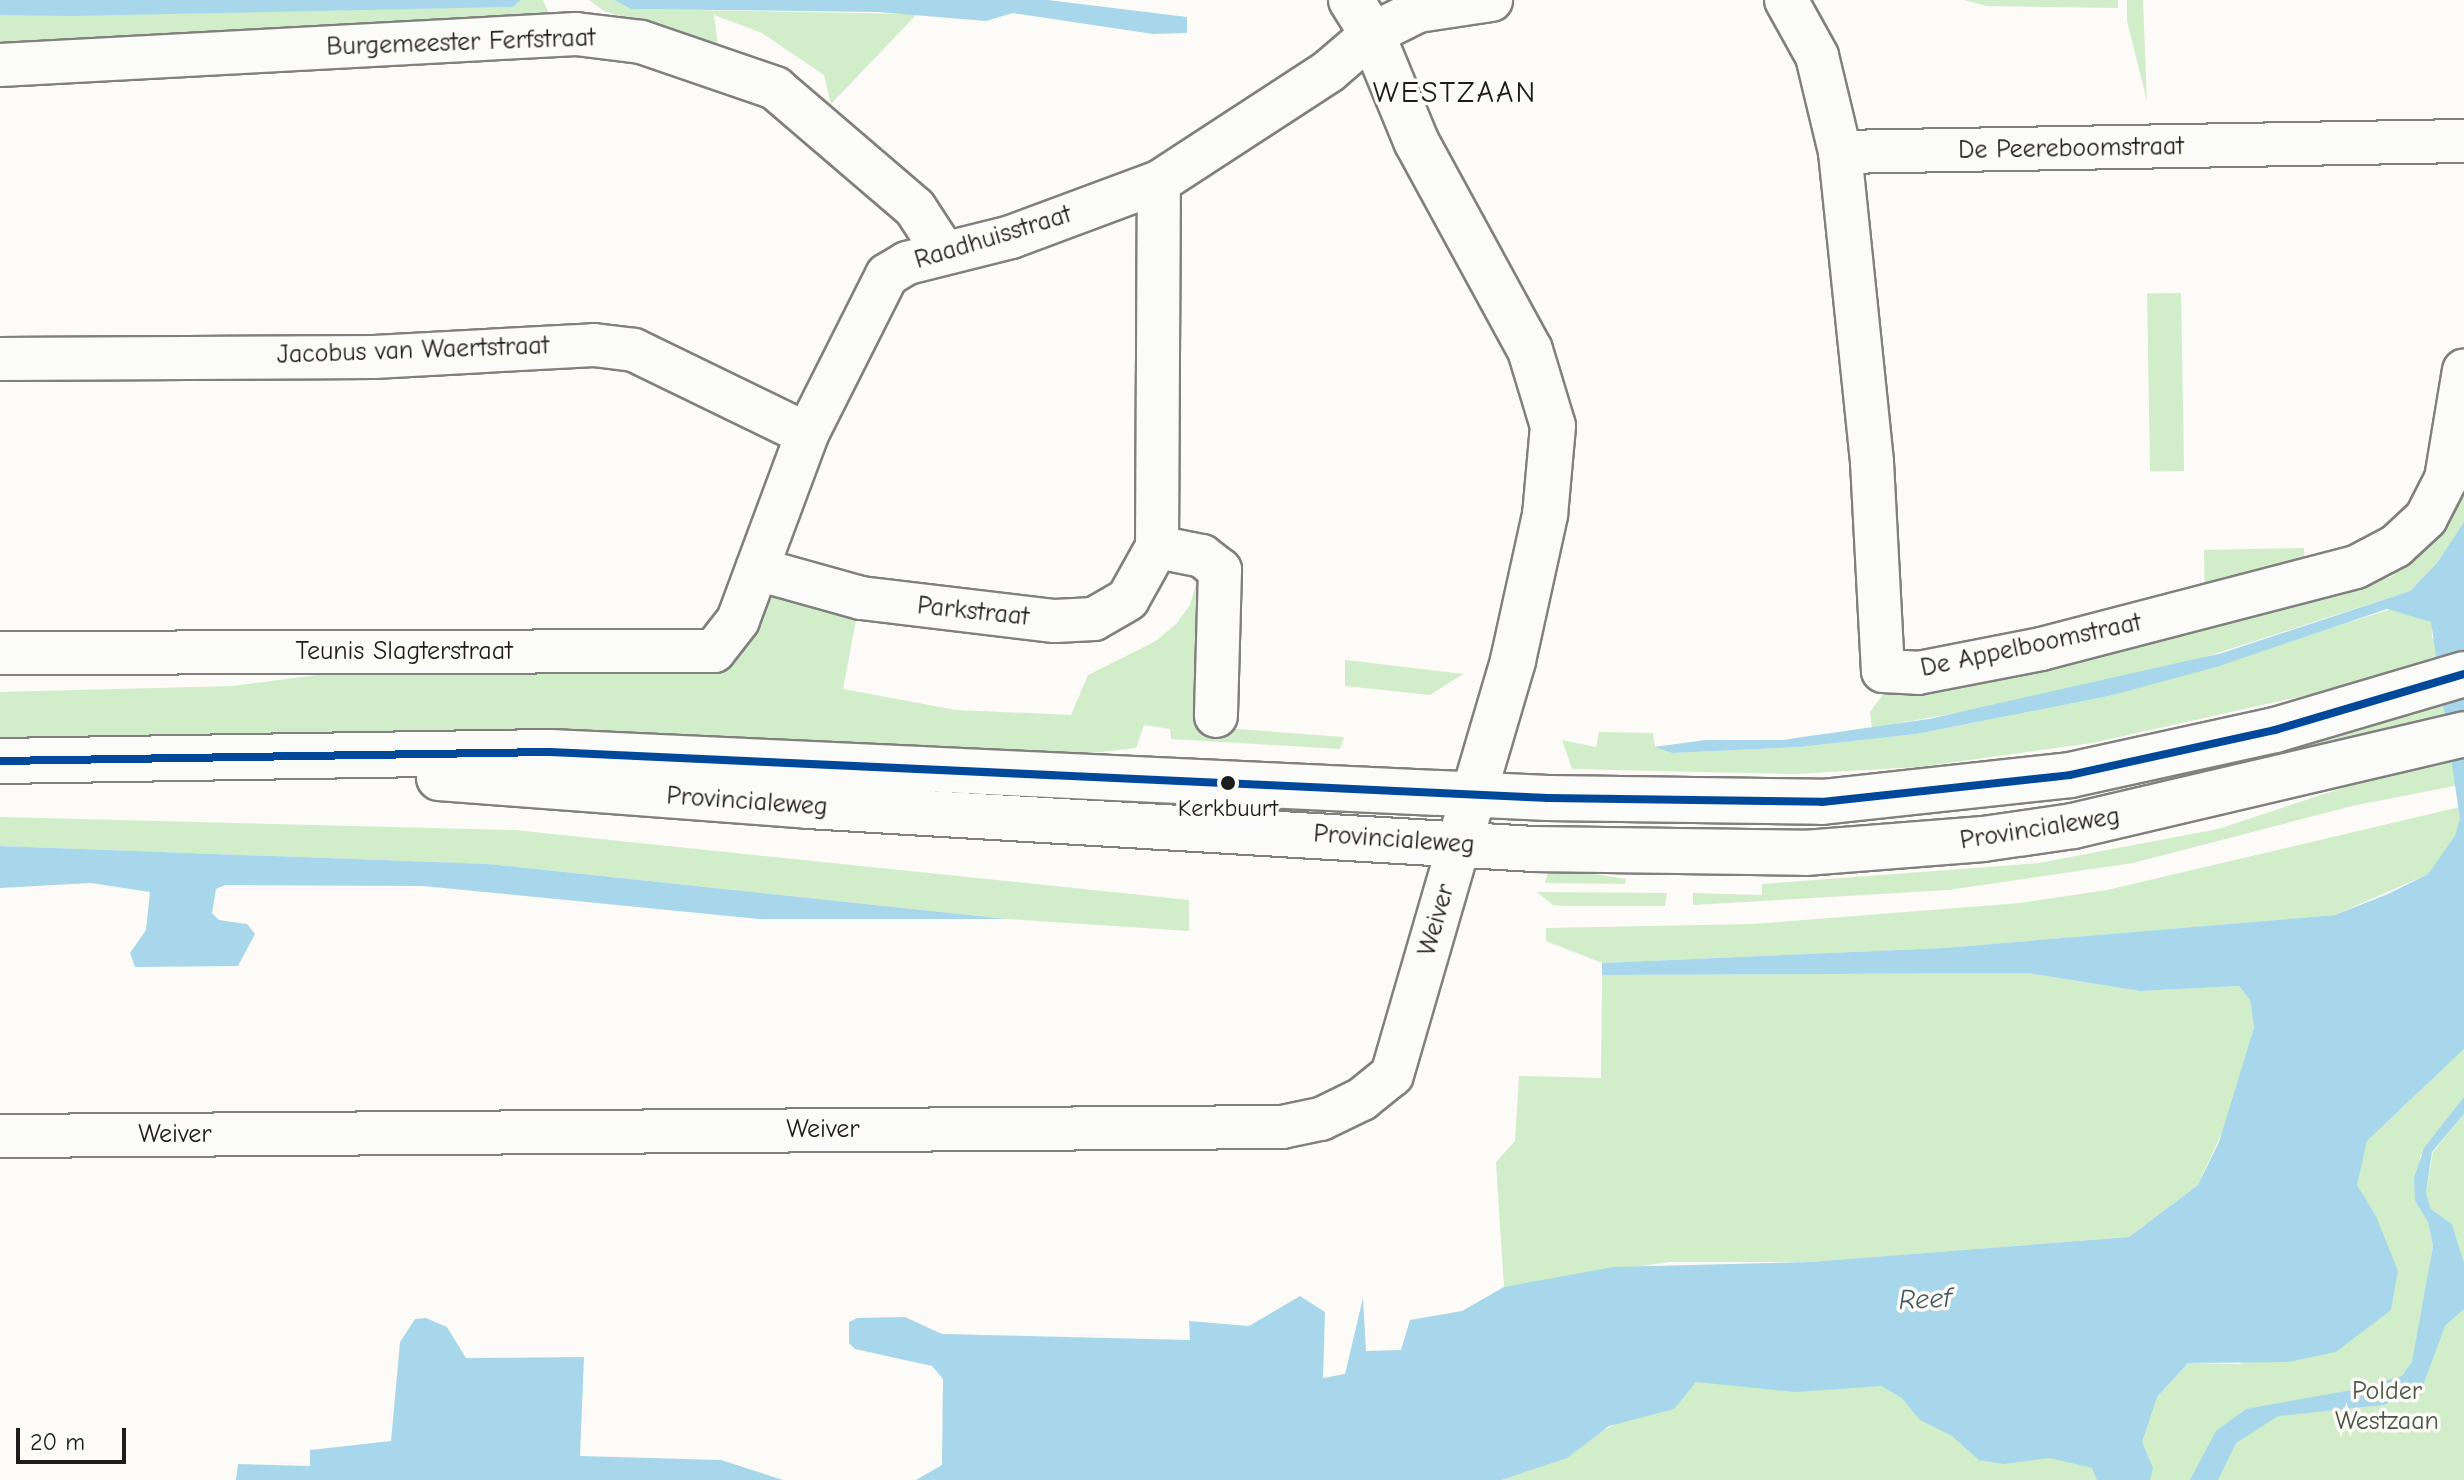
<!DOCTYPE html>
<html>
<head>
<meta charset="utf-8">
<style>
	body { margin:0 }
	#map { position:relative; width:2464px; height:1480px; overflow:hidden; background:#fcfbf8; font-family:"Comic Neue",sans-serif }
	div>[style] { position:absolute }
	.green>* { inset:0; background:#d1edca; transform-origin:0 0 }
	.water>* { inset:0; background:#a8d7eb }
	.roads { filter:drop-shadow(2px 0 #81807f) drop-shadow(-2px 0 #81807f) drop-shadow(0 2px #81807f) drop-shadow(0 -2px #81807f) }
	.minor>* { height:42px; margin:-21px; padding:0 21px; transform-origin:21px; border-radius:21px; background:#fbfbf9 }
	.tertiary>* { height:44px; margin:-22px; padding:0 22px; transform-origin:22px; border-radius:22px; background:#fbfbf9 }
	.secondary>* { height:44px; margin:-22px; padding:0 22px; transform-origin:22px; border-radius:22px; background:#fbfbf9 }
	.bus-1>* { height:8px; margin:-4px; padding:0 4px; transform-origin:4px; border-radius:4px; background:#004899 }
	.dots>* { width:22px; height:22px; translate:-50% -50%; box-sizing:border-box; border:4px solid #fdfcf7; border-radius:50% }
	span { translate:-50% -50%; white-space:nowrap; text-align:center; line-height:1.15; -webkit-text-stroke:7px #fdfcf7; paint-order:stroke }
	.bus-label { font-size:24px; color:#1c1c1c }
	.street-label { font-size:26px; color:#1c1c1c }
	.park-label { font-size:26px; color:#485745 }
	.water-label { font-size:28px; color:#405863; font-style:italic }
	.quarter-label { font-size:30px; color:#1c1c1c; letter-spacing:2px }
	.scale { position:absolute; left:16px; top:1428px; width:110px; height:36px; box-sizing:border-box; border:4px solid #1c1c1c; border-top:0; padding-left:10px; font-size:24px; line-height:28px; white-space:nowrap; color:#1c1c1c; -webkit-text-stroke:6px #fdfcf7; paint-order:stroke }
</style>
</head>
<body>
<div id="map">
	<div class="green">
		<i style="clip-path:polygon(521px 0,543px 0,548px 12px,542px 22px,0 44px,0 15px,513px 7px)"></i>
		<i style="clip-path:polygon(589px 0,614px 0,631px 9px,917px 14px,831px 104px,824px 75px,762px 33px,714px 15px,718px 46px,604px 11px)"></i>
		<i style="clip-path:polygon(1964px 0,2118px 0,2118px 8px,1987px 6px)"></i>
		<i style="clip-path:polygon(2127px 0,2143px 0,2147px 101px,2127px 21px)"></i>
		<i style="left:2181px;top:293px;width:178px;height:34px;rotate:89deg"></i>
		<i style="clip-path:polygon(2464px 468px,2464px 522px,2437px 563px,2410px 591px,2183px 664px,2006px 704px,1872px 728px,1870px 712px,1884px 693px,2059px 666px,2391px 577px,2448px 521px)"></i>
		<i style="clip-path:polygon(2304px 548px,2305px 571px,2205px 597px,2204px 550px)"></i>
		<i style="clip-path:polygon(1201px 567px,1225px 728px,1344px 737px,1340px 749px,1171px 739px,1170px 729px,1144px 725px,1136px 748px,1066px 756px,0 741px,0 692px,232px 686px,348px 671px,713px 669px,762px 594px,858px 610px,843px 689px,956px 710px,1071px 715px,1088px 675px,1156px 641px,1176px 624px,1190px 605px)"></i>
		<i style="clip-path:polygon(2395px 608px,2432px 622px,2432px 638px,2464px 660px,2092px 743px,1919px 767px,1794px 774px,1572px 769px,1562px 740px,1596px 747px,1599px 732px,1653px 733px,1655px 747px,1672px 753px,1800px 747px,1916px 734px,2109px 696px)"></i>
		<i style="clip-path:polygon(1345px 660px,1346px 660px,1463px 674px,1430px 695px,1345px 686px)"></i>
		<i style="clip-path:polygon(2464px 688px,2464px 723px,2146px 802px,2114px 799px,2197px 762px)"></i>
		<i style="clip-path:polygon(2464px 748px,2464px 784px,2352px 806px,2133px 863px,1948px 890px,1693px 905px,1693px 893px,1762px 895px,1762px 884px,2039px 863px,2218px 829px)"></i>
		<i style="clip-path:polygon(2464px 806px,2456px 836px,2428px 874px,2335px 915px,1944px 948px,1602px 963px,1546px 941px,1546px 928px,1753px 924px,2021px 903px,2107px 890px)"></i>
		<i style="clip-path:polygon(0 817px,514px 830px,1189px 900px,1189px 931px,1007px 919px,488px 864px,0 846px)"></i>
		<i style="clip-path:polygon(1549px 867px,1626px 879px,1625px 884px,1545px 883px)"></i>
		<i style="clip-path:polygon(1537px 892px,1667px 893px,1665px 906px,1566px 906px,1553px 905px)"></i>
		<i style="clip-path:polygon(2027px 973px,2140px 991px,2239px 986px,2250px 1000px,2254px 1028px,2233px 1108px,2198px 1185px,2129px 1237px,1809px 1262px,1669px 1262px,1504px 1287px,1496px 1162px,1515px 1141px,1519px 1076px,1601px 1078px,1602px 975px)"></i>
		<i style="clip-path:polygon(2464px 1049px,2464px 1097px,2420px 1156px,2415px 1201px,2428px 1222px,2433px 1246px,2419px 1330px,2445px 1326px,2464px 1309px,2464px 1480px,1488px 1480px,1604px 1430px,1695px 1382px,1881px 1386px,1901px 1397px,2157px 1397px,2188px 1363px,2240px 1364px,2376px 1216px,2356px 1185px,2367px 1141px)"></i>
		<i style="clip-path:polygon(2464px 1114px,2464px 1263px,2452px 1224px,2431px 1209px,2426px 1193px,2433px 1152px)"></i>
	</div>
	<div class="water">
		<i style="clip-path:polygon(0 0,521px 0,513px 7px,70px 16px,0 15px)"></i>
		<i style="clip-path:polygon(614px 0,1048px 0,1187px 17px,1187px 33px,1153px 34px,1013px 13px,986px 21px,878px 12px,631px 9px)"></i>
		<i style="clip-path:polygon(2464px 522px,2464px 1049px,2367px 1141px,2357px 1185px,2376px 1216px,2398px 1271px,2391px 1310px,2336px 1352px,2288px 1362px,2188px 1363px,2157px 1397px,2142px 1442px,2153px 1468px,2150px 1480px,2097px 1480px,2092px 1468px,2050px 1458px,2004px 1464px,1979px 1460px,1952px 1436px,1920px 1420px,1902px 1398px,1881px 1386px,1796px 1392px,1696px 1382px,1674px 1409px,1609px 1426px,1567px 1458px,1501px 1480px,916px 1480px,942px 1465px,943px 1379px,932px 1366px,855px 1349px,849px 1343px,849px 1322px,857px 1318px,905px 1317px,942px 1334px,1190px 1340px,1189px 1321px,1249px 1326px,1300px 1296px,1325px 1312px,1323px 1378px,1345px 1374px,1363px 1298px,1366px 1351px,1401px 1350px,1410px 1320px,1462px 1311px,1504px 1287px,1613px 1267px,1809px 1262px,2129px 1237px,2198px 1185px,2219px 1142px,2254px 1028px,2250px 1000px,2239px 986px,2140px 991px,2027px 973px,1602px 975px,1602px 963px,1944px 948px,2335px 915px,2388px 894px,2428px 874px,2455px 836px,2460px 819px,2431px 622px,2387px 609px,2216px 667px,2109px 696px,1916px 734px,1800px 747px,1672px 753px,1654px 747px,1705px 740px,1782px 740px,1929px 719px,2222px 653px,2410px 591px,2437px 563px)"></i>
		<i style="clip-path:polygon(0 846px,488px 864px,1007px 919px,759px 919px,423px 886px,225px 885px,216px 889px,212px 913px,219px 920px,247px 924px,255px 934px,238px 966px,135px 967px,130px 953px,146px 930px,150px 892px,91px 883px,0 888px)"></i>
		<i style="clip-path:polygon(2464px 1097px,2464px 1114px,2432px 1152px,2426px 1193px,2431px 1209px,2452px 1224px,2464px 1263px,2464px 1309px,2445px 1326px,2422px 1388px,2383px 1405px,2278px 1416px,2236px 1443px,2218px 1480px,2190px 1480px,2216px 1431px,2246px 1409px,2352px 1390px,2402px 1376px,2412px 1362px,2433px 1246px,2428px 1222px,2415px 1201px,2414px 1178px,2424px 1148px)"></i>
		<i style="clip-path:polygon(426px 1318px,447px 1327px,466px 1358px,584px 1357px,580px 1456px,721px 1460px,783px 1480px,236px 1480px,238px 1464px,310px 1466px,310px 1450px,391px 1441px,400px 1342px,415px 1319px)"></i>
	</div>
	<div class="roads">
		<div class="minor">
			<i style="left:1786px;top:0;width:64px;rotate:61deg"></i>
			<i style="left:1817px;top:56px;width:99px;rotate:76.5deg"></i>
			<i style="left:1840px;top:152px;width:624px;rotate:-1.01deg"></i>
			<i style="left:0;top:65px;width:577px;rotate:-3.08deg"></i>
			<i style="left:576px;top:34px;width:65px;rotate:7deg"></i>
			<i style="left:641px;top:42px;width:142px;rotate:18.9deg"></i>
			<i style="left:775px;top:88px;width:184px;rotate:40.6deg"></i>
			<i style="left:915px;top:208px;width:51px;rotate:56.9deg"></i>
			<i style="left:1840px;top:152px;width:312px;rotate:84.1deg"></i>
			<i style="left:1872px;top:462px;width:209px;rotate:87deg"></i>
			<i style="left:1883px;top:671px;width:35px;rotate:3deg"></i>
			<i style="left:1918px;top:673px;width:125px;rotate:-11deg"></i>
			<i style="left:2041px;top:649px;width:325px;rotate:-14.6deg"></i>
			<i style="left:2356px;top:567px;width:45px;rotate:-27.7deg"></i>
			<i style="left:2396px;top:546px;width:41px;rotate:-43deg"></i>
			<i style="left:2426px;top:518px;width:44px;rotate:-62.9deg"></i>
			<i style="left:2446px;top:479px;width:110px;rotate:-80.6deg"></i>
			<i style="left:0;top:359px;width:374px;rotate:-0.3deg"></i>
			<i style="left:374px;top:357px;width:220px;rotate:-3.1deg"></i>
			<i style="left:594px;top:345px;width:40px;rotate:7.1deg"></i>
			<i style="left:634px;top:350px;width:192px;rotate:25.9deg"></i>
			<i style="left:1157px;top:547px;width:46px;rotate:11.3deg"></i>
			<i style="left:1202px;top:556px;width:23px;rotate:38deg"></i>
			<i style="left:1220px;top:570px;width:146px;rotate:91.6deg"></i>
			<i style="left:757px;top:569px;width:108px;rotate:15.6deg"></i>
			<i style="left:861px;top:598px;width:195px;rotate:6.8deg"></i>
			<i style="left:1055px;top:621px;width:39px;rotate:-3deg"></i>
			<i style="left:1094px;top:619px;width:39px;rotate:-30deg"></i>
			<i style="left:1128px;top:599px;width:60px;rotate:-60.9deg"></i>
			<i style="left:1157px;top:547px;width:365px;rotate:-89.7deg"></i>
			<i style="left:0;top:653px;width:714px;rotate:-0.16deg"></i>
			<i style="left:714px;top:651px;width:39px;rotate:-52deg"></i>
			<i style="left:738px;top:620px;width:198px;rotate:-69.6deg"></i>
			<i style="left:807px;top:434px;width:178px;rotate:-63.3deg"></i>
			<i style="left:887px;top:275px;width:23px;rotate:-31deg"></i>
			<i style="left:907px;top:263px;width:107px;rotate:-14deg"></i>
			<i style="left:1011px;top:237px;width:158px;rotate:-20.4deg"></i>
			<i style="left:1159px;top:182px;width:203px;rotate:-33.1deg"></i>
			<i style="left:1329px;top:71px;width:57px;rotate:-40.7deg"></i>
			<i style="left:1372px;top:34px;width:51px;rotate:-26.6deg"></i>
			<i style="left:1418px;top:11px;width:74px;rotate:-8.6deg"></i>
			<i style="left:0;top:1136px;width:1282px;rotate:-0.4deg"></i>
			<i style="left:1282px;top:1127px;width:40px;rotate:-12deg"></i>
			<i style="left:1321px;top:1119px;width:46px;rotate:-26deg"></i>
			<i style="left:1362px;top:1099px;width:38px;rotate:-39deg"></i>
			<i style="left:1392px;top:1075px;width:241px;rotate:-73.8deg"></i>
		</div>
		<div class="tertiary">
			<i style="left:1351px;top:0;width:40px;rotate:58deg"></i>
			<i style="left:1372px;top:34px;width:116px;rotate:67.6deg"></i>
			<i style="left:1416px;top:141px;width:238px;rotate:61.4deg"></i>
			<i style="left:1530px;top:350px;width:79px;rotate:73.2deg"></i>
			<i style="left:1553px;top:426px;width:89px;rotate:95.1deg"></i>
			<i style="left:1545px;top:515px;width:149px;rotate:102.4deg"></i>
			<i style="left:1513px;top:661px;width:191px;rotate:106.4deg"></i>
		</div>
		<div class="secondary">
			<i style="left:0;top:761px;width:550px;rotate:-0.94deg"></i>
			<i style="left:550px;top:752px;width:999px;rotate:2.64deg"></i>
			<i style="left:1548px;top:798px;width:274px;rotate:0.8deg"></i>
			<i style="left:1822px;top:802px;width:249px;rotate:-6.2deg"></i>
			<i style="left:2070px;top:775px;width:210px;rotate:-12.4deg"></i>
			<i style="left:2275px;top:730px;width:197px;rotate:-16.5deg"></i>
			<i style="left:439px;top:778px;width:370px;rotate:4.3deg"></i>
			<i style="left:808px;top:806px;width:726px;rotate:3.39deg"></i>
			<i style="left:1533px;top:849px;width:272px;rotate:0.8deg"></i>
			<i style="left:1805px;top:853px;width:179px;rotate:-4.5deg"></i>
			<i style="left:1983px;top:839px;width:91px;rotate:-8.2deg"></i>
			<i style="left:2073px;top:826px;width:402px;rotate:-13.2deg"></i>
		</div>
	</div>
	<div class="bus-1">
		<i style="left:0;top:761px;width:550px;rotate:-0.94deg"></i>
		<i style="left:550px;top:752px;width:999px;rotate:2.64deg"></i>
		<i style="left:1548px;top:798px;width:274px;rotate:0.8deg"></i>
		<i style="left:1822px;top:802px;width:249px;rotate:-6.2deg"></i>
		<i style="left:2070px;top:775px;width:210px;rotate:-12.4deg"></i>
		<i style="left:2275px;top:730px;width:197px;rotate:-16.5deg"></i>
	</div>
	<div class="dots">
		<i style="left:1228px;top:783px;background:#1c1c1c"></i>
	</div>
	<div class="bus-label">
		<span style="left:1228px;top:809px">Kerkbuurt</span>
	</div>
	<div class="street-label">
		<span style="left:461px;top:43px;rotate:-2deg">Burgemeester Ferfstraat</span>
		<span style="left:2071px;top:149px;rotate:-1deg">De Peereboomstraat</span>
		<span style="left:993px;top:238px;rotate:-17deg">Raadhuisstraat</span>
		<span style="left:413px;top:351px;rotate:-2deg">Jacobus van Waertstraat</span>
		<span style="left:973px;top:612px;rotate:6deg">Parkstraat</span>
		<span style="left:2031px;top:646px;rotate:-12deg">De Appelboomstraat</span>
		<span style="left:404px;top:652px">Teunis Slagterstraat</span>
		<span style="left:747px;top:802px;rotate:4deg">Provincialeweg</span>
		<span style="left:2040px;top:829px;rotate:-9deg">Provincialeweg</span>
		<span style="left:1394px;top:840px;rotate:4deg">Provincialeweg</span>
		<span style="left:1437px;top:920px;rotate:-74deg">Weiver</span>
		<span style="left:823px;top:1130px">Weiver</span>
		<span style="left:175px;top:1135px">Weiver</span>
	</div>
	<div class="park-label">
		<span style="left:2387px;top:1407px">Polder<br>Westzaan</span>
	</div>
	<div class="water-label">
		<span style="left:1925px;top:1299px;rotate:-3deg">Reef</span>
	</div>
	<div class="quarter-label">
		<span style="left:1455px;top:93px">WESTZAAN</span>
	</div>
	<div class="scale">20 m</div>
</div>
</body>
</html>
